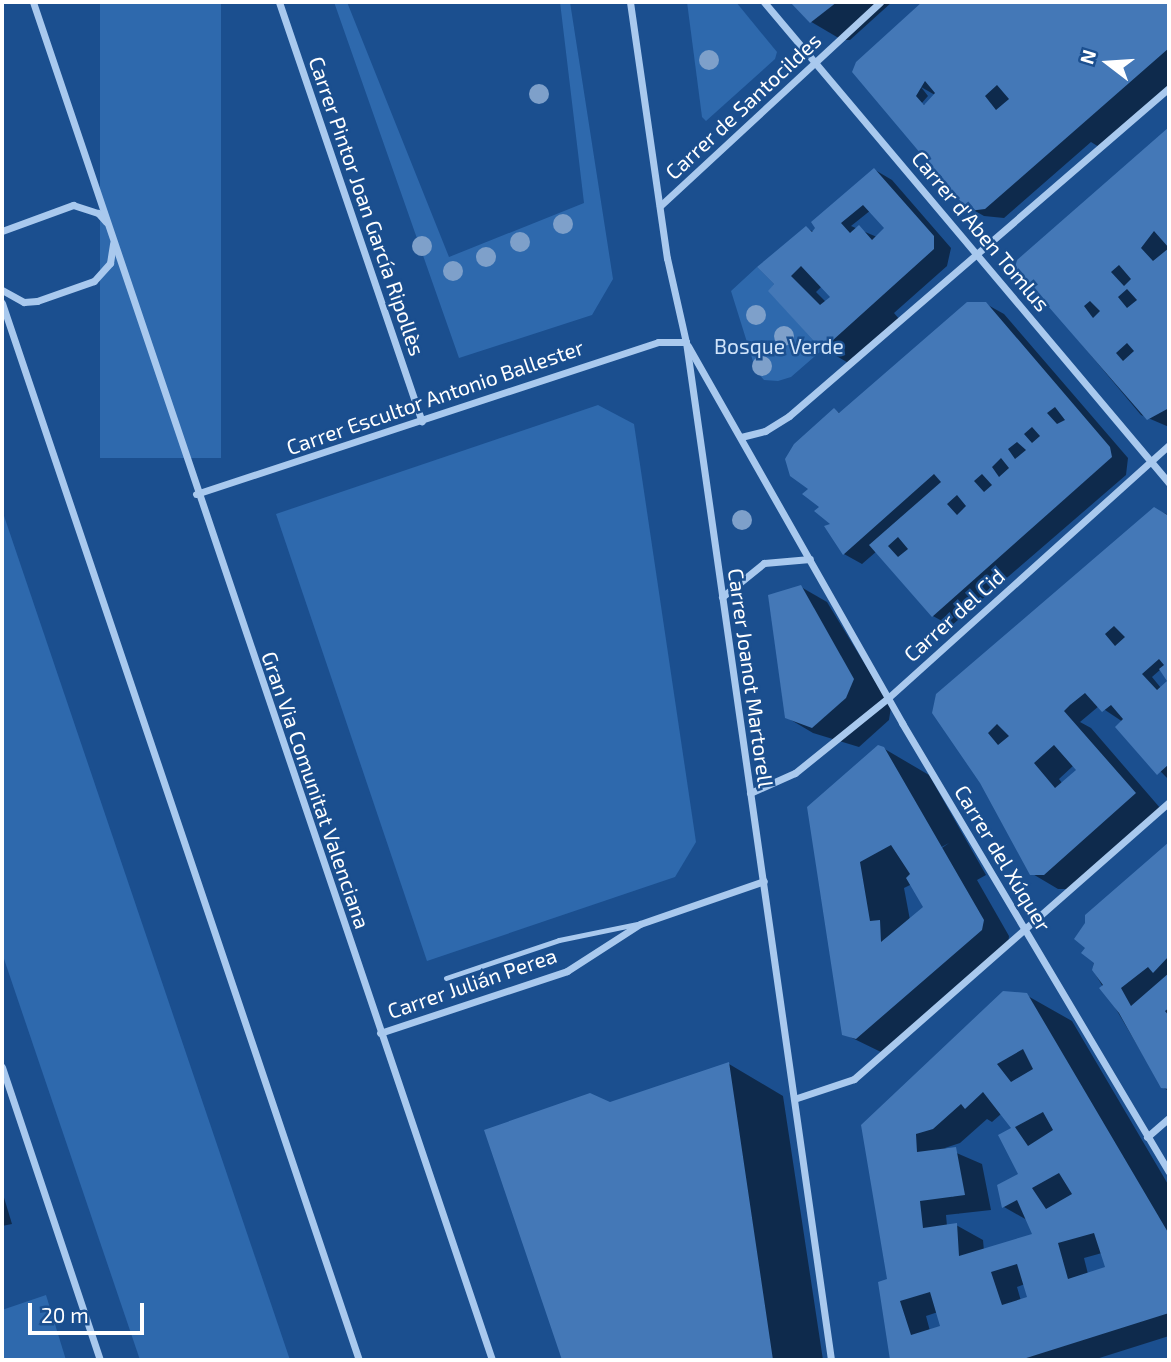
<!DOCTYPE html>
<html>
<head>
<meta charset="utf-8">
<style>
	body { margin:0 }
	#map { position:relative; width:1171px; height:1362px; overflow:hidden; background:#1b4f8f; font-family:"Exo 2",sans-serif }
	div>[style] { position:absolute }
	.green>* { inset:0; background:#2e69ad; transform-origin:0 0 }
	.shadow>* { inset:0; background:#0007 }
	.building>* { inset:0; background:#4478b7 }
	.service>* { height:5px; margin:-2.5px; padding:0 2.5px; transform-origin:2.5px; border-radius:2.5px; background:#a9c9ee }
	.minor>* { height:7px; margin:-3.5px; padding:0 3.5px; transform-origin:3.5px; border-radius:3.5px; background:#a9c9ee }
	.trees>* { width:20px; height:20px; margin:-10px; border-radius:50%; background:#7ea0ca }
	span { translate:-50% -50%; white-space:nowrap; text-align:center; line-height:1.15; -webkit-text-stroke:5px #1b4f8f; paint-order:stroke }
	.street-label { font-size:21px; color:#fff }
	.park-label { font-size:21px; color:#cfe3fa }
	.frame { position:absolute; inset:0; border:4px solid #fff; pointer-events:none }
	.north { position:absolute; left:1073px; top:28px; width:70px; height:70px; -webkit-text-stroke:5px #1b4f8f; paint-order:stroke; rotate:287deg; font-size:19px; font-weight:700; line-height:28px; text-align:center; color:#fff }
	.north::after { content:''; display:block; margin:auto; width:24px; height:32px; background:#fff; clip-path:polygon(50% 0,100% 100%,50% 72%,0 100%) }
	.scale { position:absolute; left:28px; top:1303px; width:116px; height:32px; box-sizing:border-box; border:4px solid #fff; border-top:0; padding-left:9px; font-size:21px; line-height:24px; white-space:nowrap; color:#fff; -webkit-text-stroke:5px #1b4f8f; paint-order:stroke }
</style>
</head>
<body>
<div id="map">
	<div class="green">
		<i style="left:100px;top:2px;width:121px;height:456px"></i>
		<i style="clip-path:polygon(334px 2px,347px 2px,449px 257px,584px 203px,560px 2px,570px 2px,613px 279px,592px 315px,459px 358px)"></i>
		<i style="clip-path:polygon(687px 2px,736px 2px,777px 52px,775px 59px,706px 121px,702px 117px)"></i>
		<i style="clip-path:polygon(757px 267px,774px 284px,769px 291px,822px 350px,791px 377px,778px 381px,764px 380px,756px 371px,731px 291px)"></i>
		<i style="clip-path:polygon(598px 405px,634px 424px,696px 842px,675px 877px,427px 961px,276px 514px)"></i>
		<i style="clip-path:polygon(2px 510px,290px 1360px,140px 1360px,2px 953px)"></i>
		<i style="clip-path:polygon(46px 1295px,66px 1360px,2px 1360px,2px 1310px)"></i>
	</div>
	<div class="shadow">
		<i style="clip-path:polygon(792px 2px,892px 2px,850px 40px,842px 40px,808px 20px)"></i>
		<i style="clip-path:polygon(evenodd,924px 2px,1169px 2px,1169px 86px,1099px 147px,1091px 142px,1004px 218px,984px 216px,966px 206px,868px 54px,924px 2px,921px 87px,935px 95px,927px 105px,921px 104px,928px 96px,921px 87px)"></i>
		<i style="clip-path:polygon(1169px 130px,1169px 427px,1141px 415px,1017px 267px,1018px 261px)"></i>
		<i style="clip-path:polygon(evenodd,875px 170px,892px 180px,951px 248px,947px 266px,894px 313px,900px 320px,850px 364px,823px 348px,771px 291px,806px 228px,814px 232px,875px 170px,871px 210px,887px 228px,877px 237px,851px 226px,871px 210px,875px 170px,822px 286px,833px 297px,826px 302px,816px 292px,822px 286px)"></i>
		<i style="clip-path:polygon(986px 304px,1004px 314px,1128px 458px,1126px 475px,951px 626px,933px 616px,877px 551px,862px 564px,844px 554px,833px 525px,810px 489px,835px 410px,841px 414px)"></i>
		<i style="clip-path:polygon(evenodd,1154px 509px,1169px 515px,1169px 780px,1117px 727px,1123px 722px,1099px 706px,1080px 722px,1091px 728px,1161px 809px,1071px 889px,1058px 889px,1031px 873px,981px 782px,934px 712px,1154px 509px,1161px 669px,1169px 681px,1161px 688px,1152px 677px,1161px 669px,1154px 509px,1074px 765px,1078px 770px,1062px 783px,1059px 779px,1074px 765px)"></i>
		<i style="clip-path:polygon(801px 587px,827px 602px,891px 707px,889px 720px,859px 747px,813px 733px,786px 717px)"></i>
		<i style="clip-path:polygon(evenodd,883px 748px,929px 775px,986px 875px,977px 880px,1009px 936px,1008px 945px,883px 1053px,844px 1034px,809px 807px,883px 748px,949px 843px,919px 864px,916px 861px,949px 843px,883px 748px,912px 884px,925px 908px,910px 920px,904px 888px,912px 884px)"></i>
		<i style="clip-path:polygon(1169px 845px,1169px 1091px,1162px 1087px,1093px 970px,1102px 904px)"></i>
		<i style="clip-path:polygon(evenodd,1004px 993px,1026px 995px,1072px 1021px,1169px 1186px,1169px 1336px,1093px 1360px,891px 1360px,880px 1283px,889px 1281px,863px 1125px,1004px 993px,1001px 1114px,1013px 1129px,1020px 1174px,1004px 1207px,1027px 1220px,1036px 1235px,984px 1251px,983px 1240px,956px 1225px,947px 1226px,946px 1215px,991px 1210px,982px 1164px,945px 1148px,960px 1143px,987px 1119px,992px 1122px,1001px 1114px,1004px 993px,1102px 1253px,1107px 1269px,1088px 1274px,1084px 1258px,1102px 1253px,1004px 993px,1025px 1284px,1029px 1298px,1021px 1301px,1017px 1287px,1025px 1284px,1004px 993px,938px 1312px,942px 1327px,930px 1331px,926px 1316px,938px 1312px)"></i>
		<i style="clip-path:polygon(729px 1064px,783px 1096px,823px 1360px,564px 1360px,486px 1131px,610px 1104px)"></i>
		<i style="clip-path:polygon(2px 1191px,12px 1224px,2px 1226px)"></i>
	</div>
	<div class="building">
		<i style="clip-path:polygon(790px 2px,837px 2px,810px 23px)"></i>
		<i style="clip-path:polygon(evenodd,922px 2px,1169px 2px,1169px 48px,985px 209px,969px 211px,852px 72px,856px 62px,922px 2px,925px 81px,935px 93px,924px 105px,916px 96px,925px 81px,922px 2px,997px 85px,1009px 99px,996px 110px,985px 96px,997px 85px)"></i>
		<i style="clip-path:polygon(evenodd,1169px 127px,1169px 408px,1147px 420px,1015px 268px,1017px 260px,1169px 127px,1154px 231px,1169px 248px,1153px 261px,1141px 248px,1154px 231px,1169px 127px,1119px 265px,1131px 279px,1124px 286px,1111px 272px,1119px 265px,1169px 127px,1127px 289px,1137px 300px,1127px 308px,1118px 297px,1127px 289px,1169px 127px,1090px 301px,1100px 311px,1093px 318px,1084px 306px,1090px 301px,1169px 127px,1127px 343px,1134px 351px,1123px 361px,1116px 353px,1127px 343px)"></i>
		<i style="clip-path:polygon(evenodd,874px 168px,934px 236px,934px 249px,822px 350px,768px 291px,774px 284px,757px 267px,806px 226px,812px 232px,815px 228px,811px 222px,874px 168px,863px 205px,884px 228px,872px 240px,859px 225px,850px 233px,841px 223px,863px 205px,874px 168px,801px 266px,830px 297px,820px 305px,791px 276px,801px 266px)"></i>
		<i style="clip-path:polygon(evenodd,967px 302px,986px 302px,1110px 447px,1112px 457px,932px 617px,869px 545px,941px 482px,934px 474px,843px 555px,824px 526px,830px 524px,814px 511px,819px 507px,802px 494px,808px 489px,790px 476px,785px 459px,794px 444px,834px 408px,839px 413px,967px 302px,1055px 407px,1065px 420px,1057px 424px,1047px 413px,1055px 407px,967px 302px,1032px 427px,1040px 436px,1032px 443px,1024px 434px,1032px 427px,967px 302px,1017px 442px,1026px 450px,1015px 459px,1008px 449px,1017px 442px,967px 302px,1001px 458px,1009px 468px,999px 477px,992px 467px,1001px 458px,967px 302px,982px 474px,992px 485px,984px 492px,974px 481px,982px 474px,967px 302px,957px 495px,966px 506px,957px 515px,947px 504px,957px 495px,967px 302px,898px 537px,908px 549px,898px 557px,888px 546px,898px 537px)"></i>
		<i style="clip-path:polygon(evenodd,1154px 507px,1169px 516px,1169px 764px,1157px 775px,1115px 727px,1123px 719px,1111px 705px,1102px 712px,1085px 693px,1070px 705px,1064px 711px,1136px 793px,1044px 875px,1030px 875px,980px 783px,932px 713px,936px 694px,1154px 507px,1114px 626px,1125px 637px,1115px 646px,1105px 634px,1114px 626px,1154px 507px,1159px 659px,1164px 665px,1159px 669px,1167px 681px,1157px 690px,1142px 674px,1159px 659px,1154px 507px,997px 724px,1009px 736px,998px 745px,988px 733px,997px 724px,1154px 507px,1054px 745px,1076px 770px,1055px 788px,1034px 763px,1054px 745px)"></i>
		<i style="clip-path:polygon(801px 585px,854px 679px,846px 698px,812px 728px,785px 718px,768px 595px)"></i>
		<i style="clip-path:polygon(evenodd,878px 745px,884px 747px,984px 920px,982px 930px,856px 1039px,842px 1035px,807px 807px,878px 745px,891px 845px,910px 874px,906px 878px,923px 907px,881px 942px,880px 920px,870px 921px,860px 862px,891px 845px)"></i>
		<i style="clip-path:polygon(1169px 842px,1169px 956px,1153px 973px,1148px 967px,1121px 988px,1131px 1006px,1169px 973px,1169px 1008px,1165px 1011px,1169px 1016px,1169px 1089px,1161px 1088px,1119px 1013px,1099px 988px,1103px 985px,1092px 970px,1094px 963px,1081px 953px,1085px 948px,1074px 939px,1085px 923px,1085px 915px)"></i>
		<i style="clip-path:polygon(evenodd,1003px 991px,1027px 993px,1169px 1234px,1169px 1313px,1020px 1360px,890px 1360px,878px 1282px,887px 1279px,861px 1125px,1003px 991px,1023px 1049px,1033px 1069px,1011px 1082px,997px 1064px,1023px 1049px,1003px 991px,983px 1092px,1011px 1128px,998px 1135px,1018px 1174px,997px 1185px,1002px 1208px,1017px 1200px,1032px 1234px,959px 1256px,957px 1223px,923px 1228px,920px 1201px,965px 1195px,956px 1147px,917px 1152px,916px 1134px,933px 1129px,961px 1104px,965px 1109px,983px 1092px,1003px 991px,1043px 1112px,1053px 1130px,1028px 1146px,1015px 1127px,1043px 1112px,1003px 991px,1059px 1173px,1072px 1194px,1046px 1209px,1032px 1188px,1059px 1173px,1003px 991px,1094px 1233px,1105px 1267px,1068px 1279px,1058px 1243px,1094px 1233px,1003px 991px,1017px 1264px,1027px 1297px,1002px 1305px,991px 1272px,1017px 1264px,1003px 991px,930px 1292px,940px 1326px,911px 1335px,900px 1301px,930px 1292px)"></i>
		<i style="clip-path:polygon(729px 1062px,773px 1360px,562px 1360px,484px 1130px,590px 1093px,610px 1102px)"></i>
	</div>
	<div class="service">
		<i style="left:446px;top:978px;width:119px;rotate:-18.6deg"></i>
		<i style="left:559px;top:940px;width:80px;rotate:-11.6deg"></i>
	</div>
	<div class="minor">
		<i style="left:33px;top:2px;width:1433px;rotate:71.32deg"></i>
		<i style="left:279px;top:2px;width:443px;rotate:71.2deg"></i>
		<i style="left:630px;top:2px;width:259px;rotate:81.8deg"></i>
		<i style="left:667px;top:258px;width:86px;rotate:77.3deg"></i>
		<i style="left:686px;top:342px;width:1028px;rotate:81.89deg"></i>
		<i style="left:764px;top:2px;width:629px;rotate:49.9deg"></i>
		<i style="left:660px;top:206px;width:300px;rotate:-42.8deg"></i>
		<i style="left:2px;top:231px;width:76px;rotate:-20.1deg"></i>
		<i style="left:73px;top:205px;width:26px;rotate:18deg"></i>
		<i style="left:98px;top:213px;width:12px;rotate:48deg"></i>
		<i style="left:2px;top:290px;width:25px;rotate:29deg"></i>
		<i style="left:24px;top:302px;width:13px;rotate:-4deg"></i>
		<i style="left:37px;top:301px;width:60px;rotate:-19.3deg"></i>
		<i style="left:94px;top:281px;width:24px;rotate:-48deg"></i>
		<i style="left:110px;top:263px;width:20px;rotate:-81deg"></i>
		<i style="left:2px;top:303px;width:1116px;rotate:71.34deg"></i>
		<i style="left:688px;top:346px;width:434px;rotate:60.4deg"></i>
		<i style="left:902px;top:723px;width:522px;rotate:59.26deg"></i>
		<i style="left:741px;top:437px;width:25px;rotate:-14deg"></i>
		<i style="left:765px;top:431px;width:28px;rotate:-32deg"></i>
		<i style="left:789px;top:416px;width:502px;rotate:-40.8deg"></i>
		<i style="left:196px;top:494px;width:486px;rotate:-18.2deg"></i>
		<i style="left:658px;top:342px;width:28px"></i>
		<i style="left:722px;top:597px;width:54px;rotate:-39deg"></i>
		<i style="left:764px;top:563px;width:46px;rotate:-5deg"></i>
		<i style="left:750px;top:793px;width:49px;rotate:-24deg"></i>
		<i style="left:795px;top:773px;width:119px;rotate:-38.9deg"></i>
		<i style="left:888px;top:698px;width:378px;rotate:-42deg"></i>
		<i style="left:380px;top:1033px;width:197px;rotate:-18.3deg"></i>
		<i style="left:567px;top:971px;width:87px;rotate:-32.8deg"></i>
		<i style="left:640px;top:924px;width:131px;rotate:-19.1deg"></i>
		<i style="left:2px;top:1067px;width:309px;rotate:71.5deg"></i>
		<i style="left:794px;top:1099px;width:63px;rotate:-18.4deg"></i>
		<i style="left:854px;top:1079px;width:419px;rotate:-41.3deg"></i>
		<i style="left:1147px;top:1137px;width:29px;rotate:-41deg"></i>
	</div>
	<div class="trees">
		<i style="left:709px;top:60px"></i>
		<i style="left:539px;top:94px"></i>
		<i style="left:563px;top:224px"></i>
		<i style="left:520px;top:242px"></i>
		<i style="left:422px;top:246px"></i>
		<i style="left:486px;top:257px"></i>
		<i style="left:453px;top:271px"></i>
		<i style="left:756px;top:315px"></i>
		<i style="left:784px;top:336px"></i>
		<i style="left:762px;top:366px"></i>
		<i style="left:742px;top:520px"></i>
	</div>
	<div class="street-label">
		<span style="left:743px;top:106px;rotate:-43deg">Carrer de Santocildes</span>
		<span style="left:367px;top:206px;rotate:71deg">Carrer Pintor Joan García Ripollès</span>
		<span style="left:981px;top:231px;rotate:50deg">Carrer d'Aben Tomlus</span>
		<span style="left:435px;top:397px;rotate:-19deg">Carrer Escultor Antonio Ballester</span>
		<span style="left:954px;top:615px;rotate:-42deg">Carrer del Cid</span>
		<span style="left:751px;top:678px;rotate:82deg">Carrer Joanot Martorell</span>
		<span style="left:316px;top:790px;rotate:71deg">Gran Via Comunitat Valenciana</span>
		<span style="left:1003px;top:858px;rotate:59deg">Carrer del Xúquer</span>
		<span style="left:472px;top:983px;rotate:-19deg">Carrer Julián Perea</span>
	</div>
	<div class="park-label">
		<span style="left:779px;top:346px">Bosque Verde</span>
	</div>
	<div class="frame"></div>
	<div class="north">N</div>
	<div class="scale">20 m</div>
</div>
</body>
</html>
